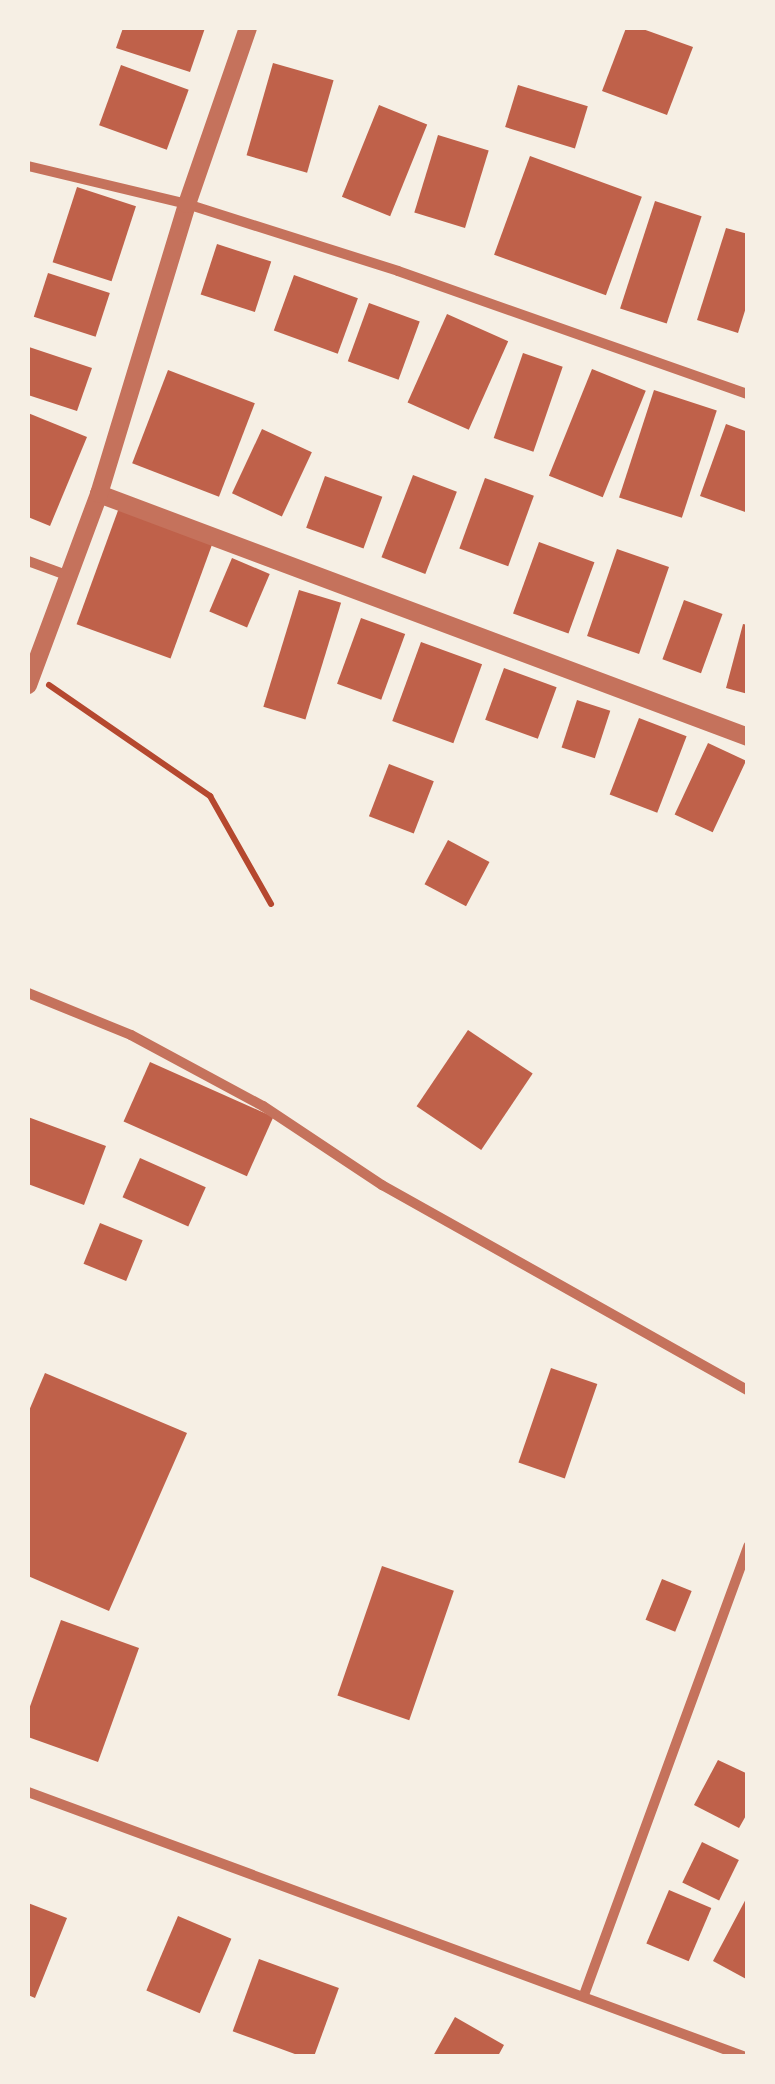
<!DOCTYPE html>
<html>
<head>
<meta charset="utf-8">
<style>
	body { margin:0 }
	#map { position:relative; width:775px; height:2084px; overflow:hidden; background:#f6efe4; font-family:"Public Sans",sans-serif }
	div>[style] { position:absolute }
	.building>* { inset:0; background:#bf614a; transform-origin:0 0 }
	.path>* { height:6px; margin:-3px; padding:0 3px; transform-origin:3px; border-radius:3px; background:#b5482f }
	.minor>* { height:10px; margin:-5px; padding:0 5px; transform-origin:5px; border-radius:5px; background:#c5725c }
	.tertiary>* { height:18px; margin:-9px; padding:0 9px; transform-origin:9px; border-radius:9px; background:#c5725c }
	span { translate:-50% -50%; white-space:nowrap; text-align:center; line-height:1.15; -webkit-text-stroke:9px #f6efe4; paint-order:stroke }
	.frame { position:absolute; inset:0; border:30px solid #f6efe4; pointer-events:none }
</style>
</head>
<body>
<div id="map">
	<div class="building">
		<i style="clip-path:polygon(123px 28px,205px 28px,190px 72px,116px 48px)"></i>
		<i style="clip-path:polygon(626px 28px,640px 28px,693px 47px,667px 115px,602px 91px)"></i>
		<i style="left:273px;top:63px;width:63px;height:96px;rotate:16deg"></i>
		<i style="left:121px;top:65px;width:72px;height:64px;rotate:20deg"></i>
		<i style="left:518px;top:85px;width:73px;height:44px;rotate:17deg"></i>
		<i style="left:379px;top:105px;width:52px;height:99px;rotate:22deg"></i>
		<i style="left:438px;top:135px;width:53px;height:81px;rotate:17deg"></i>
		<i style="left:530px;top:156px;width:119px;height:105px;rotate:20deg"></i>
		<i style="left:77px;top:187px;width:62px;height:79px;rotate:18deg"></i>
		<i style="left:655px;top:201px;width:49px;height:113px;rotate:18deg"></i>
		<i style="clip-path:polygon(726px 228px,748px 234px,748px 301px,738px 333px,697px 320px)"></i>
		<i style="left:217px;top:244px;width:57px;height:53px;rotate:18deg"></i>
		<i style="left:48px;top:273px;width:65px;height:46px;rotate:18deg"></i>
		<i style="left:294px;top:275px;width:68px;height:59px;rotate:20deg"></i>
		<i style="left:369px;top:303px;width:54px;height:62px;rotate:20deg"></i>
		<i style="left:447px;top:314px;width:67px;height:97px;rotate:24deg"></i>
		<i style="clip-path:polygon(29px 347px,92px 368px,77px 411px,28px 395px)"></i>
		<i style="left:523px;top:353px;width:42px;height:90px;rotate:19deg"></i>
		<i style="left:592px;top:369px;width:58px;height:115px;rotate:22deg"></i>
		<i style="left:168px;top:370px;width:93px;height:100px;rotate:21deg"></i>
		<i style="left:654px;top:390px;width:66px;height:113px;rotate:18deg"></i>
		<i style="clip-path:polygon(28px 413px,87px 437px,50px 526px,28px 517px)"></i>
		<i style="clip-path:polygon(726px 424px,748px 432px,748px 513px,700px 496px)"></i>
		<i style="left:262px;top:429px;width:55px;height:71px;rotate:25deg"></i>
		<i style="left:413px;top:475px;width:47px;height:88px;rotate:21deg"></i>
		<i style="left:325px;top:476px;width:61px;height:55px;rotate:20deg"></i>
		<i style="left:485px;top:478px;width:52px;height:75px;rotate:20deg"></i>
		<i style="left:120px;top:505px;width:100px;height:127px;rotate:20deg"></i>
		<i style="left:539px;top:542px;width:59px;height:76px;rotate:20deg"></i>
		<i style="left:617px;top:549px;width:55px;height:92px;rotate:19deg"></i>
		<i style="left:232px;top:558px;width:41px;height:58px;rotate:23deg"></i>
		<i style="left:299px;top:590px;width:44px;height:122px;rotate:17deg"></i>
		<i style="left:684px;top:600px;width:41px;height:63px;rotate:20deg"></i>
		<i style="left:361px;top:618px;width:47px;height:70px;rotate:20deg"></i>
		<i style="clip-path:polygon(743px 624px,748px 625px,748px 694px,726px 688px)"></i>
		<i style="left:421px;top:642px;width:65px;height:84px;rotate:20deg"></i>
		<i style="left:504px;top:668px;width:56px;height:55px;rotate:20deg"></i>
		<i style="left:577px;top:700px;width:35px;height:50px;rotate:18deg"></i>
		<i style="left:639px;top:718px;width:51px;height:82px;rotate:21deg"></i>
		<i style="left:708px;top:743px;width:42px;height:79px;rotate:25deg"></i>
		<i style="left:389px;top:764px;width:48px;height:56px;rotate:21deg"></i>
		<i style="left:448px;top:840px;width:47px;height:50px;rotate:28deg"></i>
		<i style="left:468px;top:1030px;width:78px;height:92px;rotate:34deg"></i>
		<i style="left:150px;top:1062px;width:135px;height:65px;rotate:24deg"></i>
		<i style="clip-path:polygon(28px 1117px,106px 1146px,84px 1205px,28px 1184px)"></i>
		<i style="left:140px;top:1158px;width:72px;height:43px;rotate:24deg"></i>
		<i style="left:100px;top:1223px;width:46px;height:44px;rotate:22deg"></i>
		<i style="left:551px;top:1368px;width:49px;height:100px;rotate:19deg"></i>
		<i style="clip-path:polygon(45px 1373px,187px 1433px,109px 1611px,28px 1576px,28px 1413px)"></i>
		<i style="left:382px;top:1566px;width:76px;height:137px;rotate:19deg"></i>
		<i style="left:662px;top:1579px;width:32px;height:44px;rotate:22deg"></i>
		<i style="clip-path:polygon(61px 1620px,139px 1648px,98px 1762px,28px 1737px,28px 1712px)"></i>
		<i style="clip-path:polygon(718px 1760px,748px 1774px,748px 1812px,739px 1828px,694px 1805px)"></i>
		<i style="left:702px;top:1842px;width:41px;height:45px;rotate:26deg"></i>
		<i style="left:669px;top:1890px;width:46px;height:58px;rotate:23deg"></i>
		<i style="clip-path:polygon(748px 1895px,748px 1980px,713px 1961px)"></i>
		<i style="clip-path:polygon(28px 1903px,67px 1918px,35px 1998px,28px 1995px)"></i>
		<i style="left:178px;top:1916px;width:58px;height:81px;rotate:23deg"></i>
		<i style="left:259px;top:1959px;width:85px;height:77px;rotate:20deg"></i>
		<i style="clip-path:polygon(455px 2017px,504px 2045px,498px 2056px,433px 2056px)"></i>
	</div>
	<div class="path">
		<i style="left:49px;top:685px;width:196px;rotate:34.6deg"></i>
		<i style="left:210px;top:796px;width:124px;rotate:60.5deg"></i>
	</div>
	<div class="minor">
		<i style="left:28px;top:166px;width:163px;rotate:13.4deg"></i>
		<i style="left:187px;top:204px;width:221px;rotate:17.6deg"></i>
		<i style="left:398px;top:271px;width:371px;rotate:19.4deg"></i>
		<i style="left:28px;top:561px;width:40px;rotate:20.2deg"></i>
		<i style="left:28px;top:993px;width:111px;rotate:22.2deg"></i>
		<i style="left:131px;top:1035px;width:150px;rotate:28.3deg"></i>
		<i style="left:263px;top:1106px;width:143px;rotate:33.6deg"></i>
		<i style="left:382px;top:1185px;width:420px;rotate:29.3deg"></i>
		<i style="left:28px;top:1792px;width:762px;rotate:20.27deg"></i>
		<i style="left:584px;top:1995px;width:478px;rotate:-69.9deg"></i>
	</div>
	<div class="tertiary">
		<i style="left:99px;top:494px;width:693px;rotate:20.53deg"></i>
		<i style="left:28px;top:685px;width:204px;rotate:-69.6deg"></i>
		<i style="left:99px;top:494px;width:303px;rotate:-73.1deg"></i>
		<i style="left:187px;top:204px;width:186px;rotate:-70.9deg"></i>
	</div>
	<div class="frame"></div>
</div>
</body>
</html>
